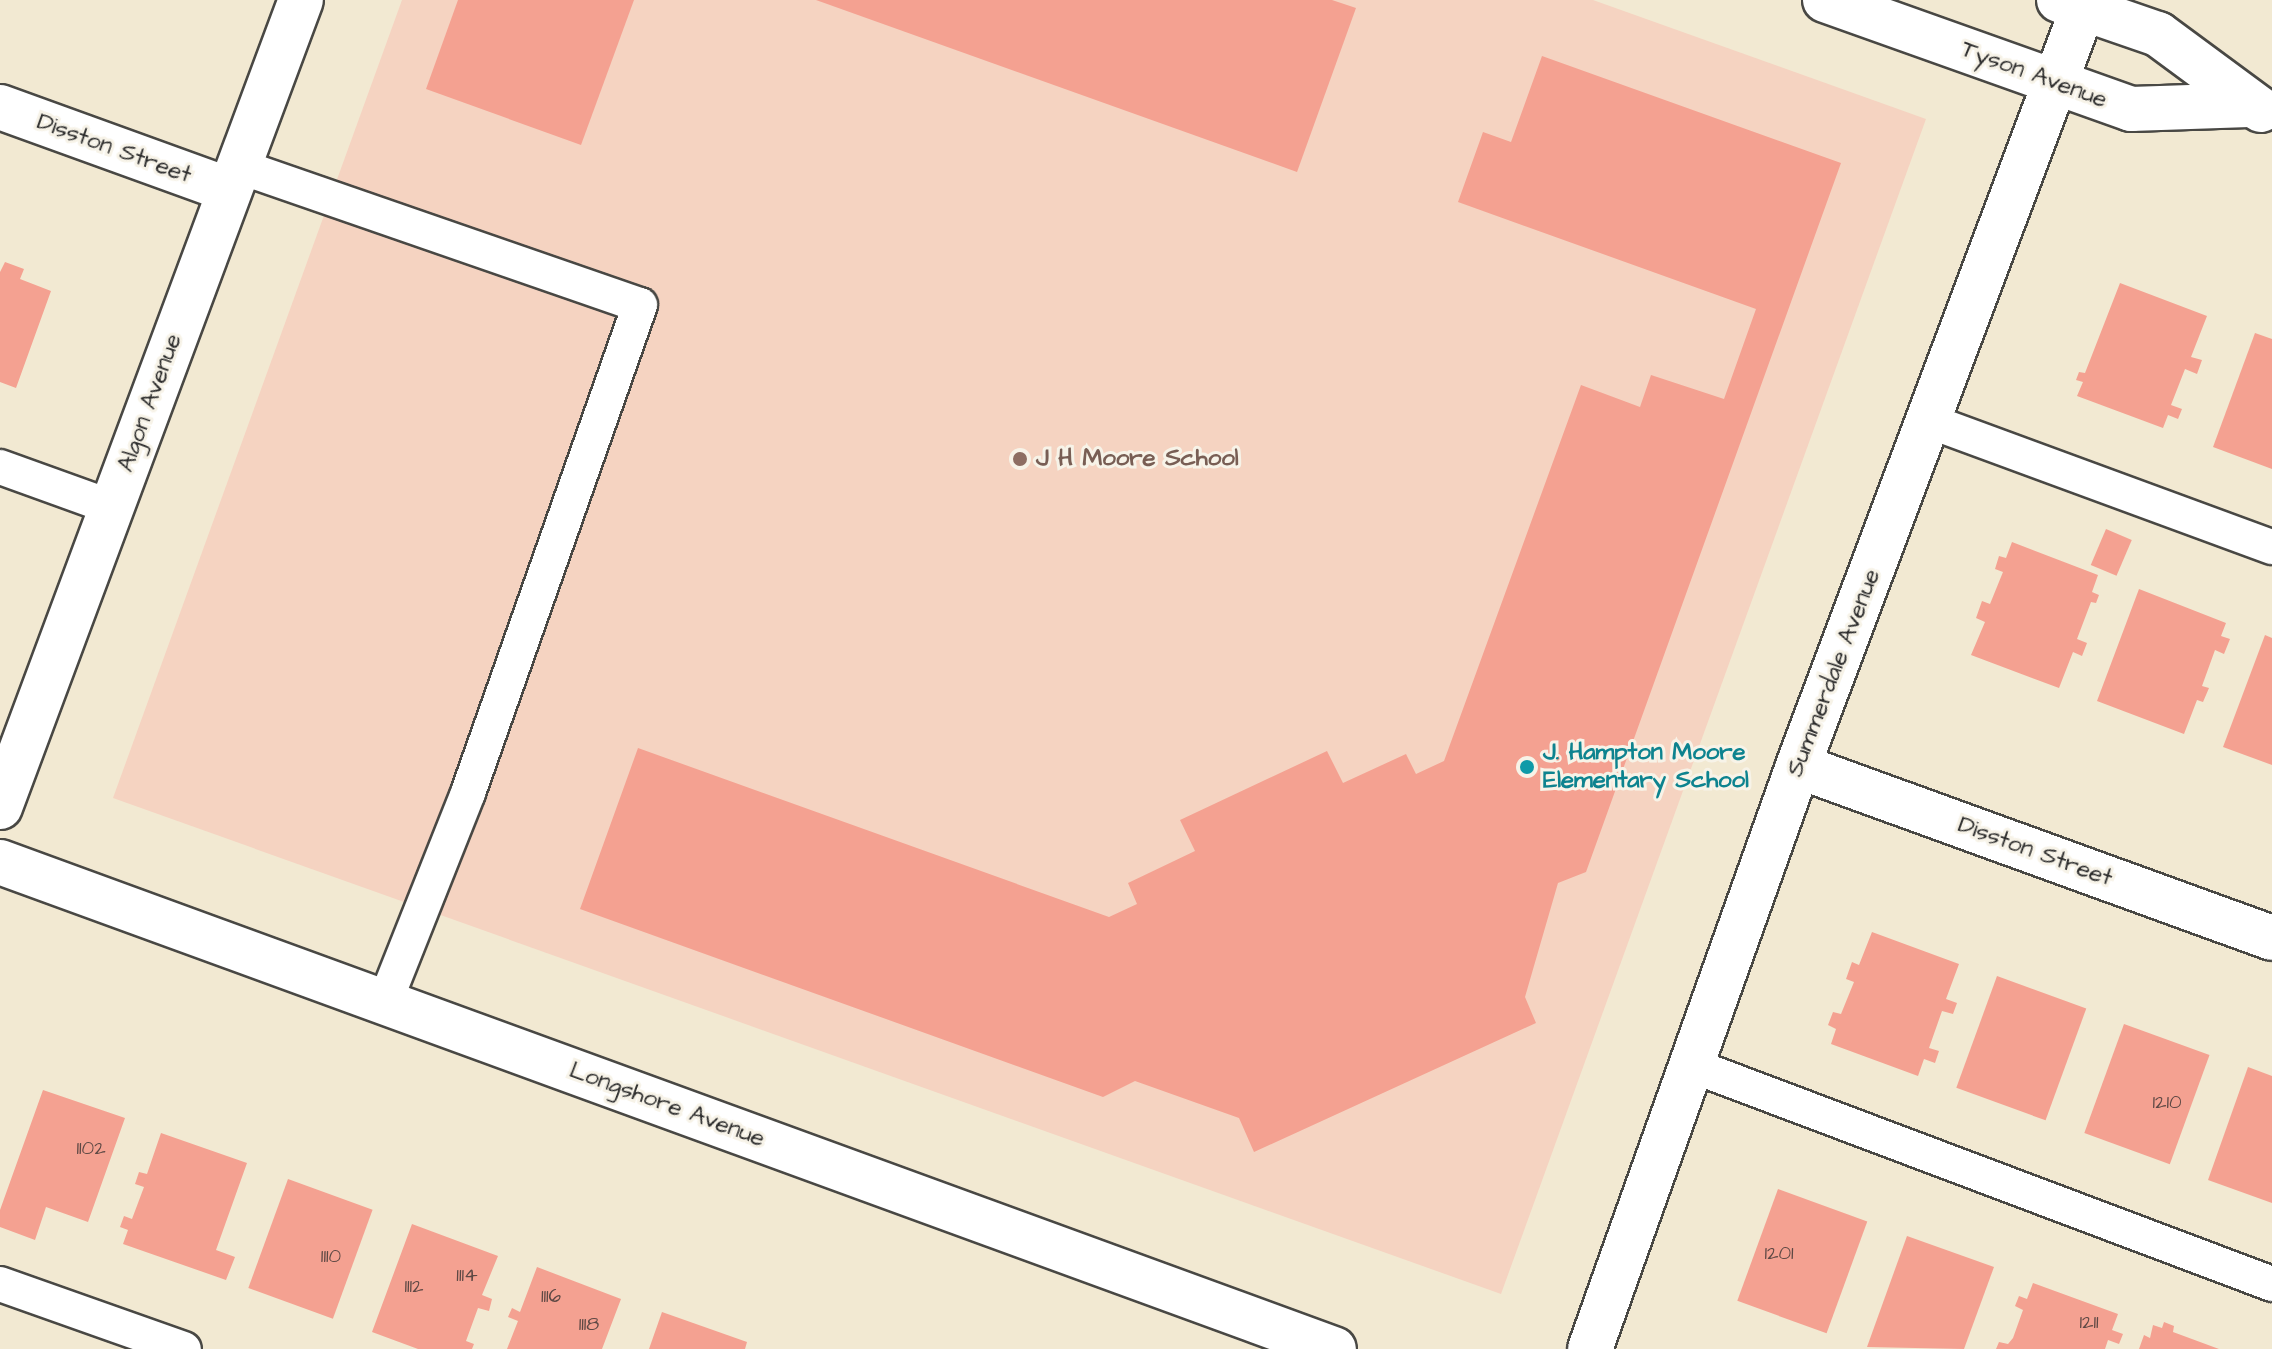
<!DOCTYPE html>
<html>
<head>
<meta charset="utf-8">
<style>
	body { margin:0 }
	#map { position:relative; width:2272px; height:1349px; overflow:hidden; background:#f2e9d2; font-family:"Architects Daughter",sans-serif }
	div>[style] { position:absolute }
	.built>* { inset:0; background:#f5d3c1 }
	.building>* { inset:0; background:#f4a191; transform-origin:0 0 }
	.roads { filter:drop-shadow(2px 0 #494844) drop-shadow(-2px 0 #494844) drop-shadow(0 2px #494844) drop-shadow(0 -2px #494844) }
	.service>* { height:34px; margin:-17px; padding:0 17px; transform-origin:17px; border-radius:17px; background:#fff }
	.minor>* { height:44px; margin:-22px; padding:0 22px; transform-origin:22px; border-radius:22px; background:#fff }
	.tertiary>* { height:44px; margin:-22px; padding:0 22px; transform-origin:22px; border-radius:22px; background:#fff }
	.dots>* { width:22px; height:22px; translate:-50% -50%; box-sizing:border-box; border:4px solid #f7f3e8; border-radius:50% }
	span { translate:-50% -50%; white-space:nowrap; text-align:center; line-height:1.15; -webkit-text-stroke:6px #f7f3e8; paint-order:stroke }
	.number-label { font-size:20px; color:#5d4844 }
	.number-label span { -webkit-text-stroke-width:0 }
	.street-label { font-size:24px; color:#2b2b2b }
	.education-label { font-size:24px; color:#785e54; font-weight:700 }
	.left { translate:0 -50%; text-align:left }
	.culture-label { font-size:24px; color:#0d838f; font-weight:700 }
</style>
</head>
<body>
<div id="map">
	<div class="built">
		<i style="clip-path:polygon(402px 0,1593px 0,1926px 119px,1501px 1294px,113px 798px)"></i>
	</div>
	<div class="building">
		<i style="clip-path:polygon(458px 0,634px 0,581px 145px,426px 89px)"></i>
		<i style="clip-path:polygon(816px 0,1332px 0,1356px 8px,1297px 172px)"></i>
		<i style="clip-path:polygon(1542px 56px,1841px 163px,1586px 872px,1558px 883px,1525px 997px,1536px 1023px,1254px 1152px,1239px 1118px,1135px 1081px,1103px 1097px,580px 909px,638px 748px,1109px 917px,1137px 904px,1128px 883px,1195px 851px,1180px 820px,1327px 751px,1343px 783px,1406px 754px,1416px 774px,1444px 761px,1581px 385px,1640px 407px,1651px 375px,1724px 399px,1756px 309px,1458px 202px,1483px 132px,1511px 142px)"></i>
		<i style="clip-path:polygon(5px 262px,24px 269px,20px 279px,51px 291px,16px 388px,0 382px,0 272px)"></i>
		<i style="clip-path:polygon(2120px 283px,2207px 316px,2191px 357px,2202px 360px,2197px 374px,2185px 369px,2171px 405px,2182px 409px,2178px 419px,2168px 415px,2163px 428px,2077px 396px,2083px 382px,2076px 380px,2079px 372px,2085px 373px)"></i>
		<i style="clip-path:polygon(2255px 333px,2272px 339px,2272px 469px,2213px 447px)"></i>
		<i style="left:2106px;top:529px;width:28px;height:39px;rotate:23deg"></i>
		<i style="clip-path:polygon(2012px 542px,2098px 575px,2092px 592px,2099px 595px,2096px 603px,2091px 602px,2077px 639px,2087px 643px,2082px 656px,2073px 652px,2059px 688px,1971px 655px,1985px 622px,1976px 618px,1982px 601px,1990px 604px,2003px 572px,1995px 569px,1999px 556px,2006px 558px)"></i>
		<i style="clip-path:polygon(2139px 589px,2226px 623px,2221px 636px,2230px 639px,2224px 654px,2215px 650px,2202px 686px,2209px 688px,2203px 702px,2197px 700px,2184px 734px,2097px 701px)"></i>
		<i style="clip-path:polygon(2265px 635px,2272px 638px,2272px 765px,2223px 747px)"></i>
		<i style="clip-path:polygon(1872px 932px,1959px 964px,1946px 999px,1957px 1003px,1953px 1014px,1942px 1011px,1929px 1048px,1939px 1051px,1935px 1063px,1924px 1059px,1918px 1076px,1831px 1044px,1836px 1029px,1828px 1025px,1833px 1012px,1841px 1014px,1854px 982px,1846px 979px,1852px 962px,1859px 965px)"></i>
		<i style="left:1997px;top:976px;width:95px;height:119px;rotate:20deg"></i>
		<i style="left:2124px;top:1024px;width:91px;height:116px;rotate:20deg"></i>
		<i style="clip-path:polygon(2248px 1067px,2272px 1076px,2272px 1203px,2208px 1180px)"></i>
		<i style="clip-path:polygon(43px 1090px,125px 1118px,88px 1222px,46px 1207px,35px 1240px,0 1227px,0 1210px)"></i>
		<i style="clip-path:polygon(161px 1133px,247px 1163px,216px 1250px,235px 1257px,226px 1280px,123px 1244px,128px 1230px,120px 1227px,124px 1216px,132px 1219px,144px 1187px,135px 1184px,139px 1172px,147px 1174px)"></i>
		<i style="left:288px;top:1179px;width:90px;height:116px;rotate:20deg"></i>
		<i style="left:1778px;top:1189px;width:95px;height:119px;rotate:20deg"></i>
		<i style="clip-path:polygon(412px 1224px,498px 1256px,482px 1295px,492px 1299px,489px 1311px,478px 1308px,466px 1341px,474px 1344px,472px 1349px,418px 1349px,372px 1332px)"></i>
		<i style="clip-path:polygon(1907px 1236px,1994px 1267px,1964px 1349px,1867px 1347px)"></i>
		<i style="clip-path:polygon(537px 1267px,621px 1299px,602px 1349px,507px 1349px,518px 1321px,508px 1317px,512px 1308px,520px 1312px)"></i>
		<i style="clip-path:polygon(2033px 1283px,2118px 1314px,2112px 1330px,2123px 1334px,2119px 1344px,2108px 1340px,2105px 1349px,1996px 1349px,1999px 1342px,2008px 1344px,2013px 1338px,2023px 1310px,2015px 1306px,2019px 1296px,2027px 1299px)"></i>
		<i style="clip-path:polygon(662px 1312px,747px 1342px,745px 1349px,649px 1349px)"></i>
		<i style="clip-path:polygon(2164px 1322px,2174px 1326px,2173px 1332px,2219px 1349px,2139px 1349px,2144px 1335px,2150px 1338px,2153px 1325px,2162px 1328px)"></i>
	</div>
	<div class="roads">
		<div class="service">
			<i style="left:238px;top:166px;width:425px;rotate:19.1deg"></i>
			<i style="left:640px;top:305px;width:517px;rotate:109.42deg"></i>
			<i style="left:468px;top:793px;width:225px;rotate:111.7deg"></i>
			<i style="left:1929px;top:421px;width:365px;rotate:20.2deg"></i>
			<i style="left:0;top:467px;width:118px;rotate:19.8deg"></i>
			<i style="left:1691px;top:1065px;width:621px;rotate:20.65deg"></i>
			<i style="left:0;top:1284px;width:195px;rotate:19.5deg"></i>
		</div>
		<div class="minor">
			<i style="left:0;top:107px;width:244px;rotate:19.9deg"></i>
			<i style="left:1798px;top:766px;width:504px;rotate:19.94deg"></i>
			<i style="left:0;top:862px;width:1420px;rotate:20.06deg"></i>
		</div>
		<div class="tertiary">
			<i style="left:1825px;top:0;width:325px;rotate:19.6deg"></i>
			<i style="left:2131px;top:109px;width:118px;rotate:-1.9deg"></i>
			<i style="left:2059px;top:0;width:105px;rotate:19deg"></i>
			<i style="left:2158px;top:34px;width:128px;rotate:36.4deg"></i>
			<i style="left:0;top:807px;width:861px;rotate:-69.55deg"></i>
			<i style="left:1590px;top:1349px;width:619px;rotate:-70.36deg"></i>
			<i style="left:1798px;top:766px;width:818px;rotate:-69.39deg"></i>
		</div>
	</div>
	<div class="dots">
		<i style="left:1020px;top:459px;background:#8d6e63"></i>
		<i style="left:1527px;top:767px;background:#0f9aa8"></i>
	</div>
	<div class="number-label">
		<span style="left:2167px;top:1102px">1210</span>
		<span style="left:91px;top:1148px">1102</span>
		<span style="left:1779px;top:1253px">1201</span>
		<span style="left:331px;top:1256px">1110</span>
		<span style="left:467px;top:1275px">1114</span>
		<span style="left:414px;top:1286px">1112</span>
		<span style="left:551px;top:1296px">1116</span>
		<span style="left:2089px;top:1322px">1211</span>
		<span style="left:589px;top:1324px">1118</span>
	</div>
	<div class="street-label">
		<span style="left:2034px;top:75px;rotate:20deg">Tyson Avenue</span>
		<span style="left:114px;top:149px;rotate:20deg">Disston Street</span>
		<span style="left:150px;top:403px;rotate:-70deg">Algon Avenue</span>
		<span style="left:1834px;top:673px;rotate:-69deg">Summerdale Avenue</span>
		<span style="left:2035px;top:852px;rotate:20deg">Disston Street</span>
		<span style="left:667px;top:1105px;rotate:20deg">Longshore Avenue</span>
	</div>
	<div class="education-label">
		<span class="left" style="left:1036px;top:459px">J H Moore School</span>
	</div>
	<div class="culture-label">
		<span class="left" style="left:1543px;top:767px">J. Hampton Moore<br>Elementary School</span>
	</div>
</div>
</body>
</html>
